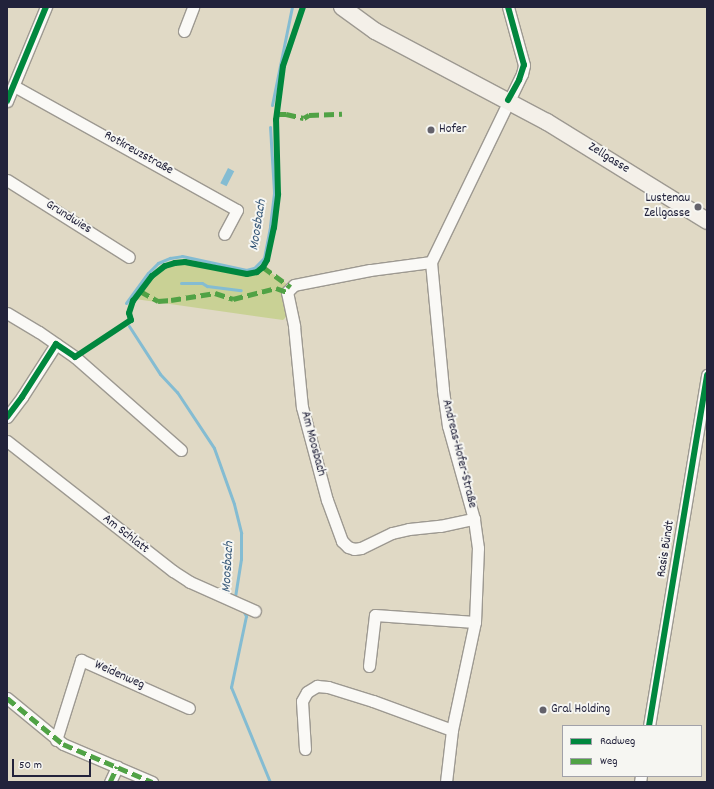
<!DOCTYPE html>
<html>
<head>
<meta charset="utf-8">
<style>
	body { margin:0 }
	#map { position:relative; width:714px; height:789px; overflow:hidden; background:#e0d9c5; font-family:Dekko,sans-serif }
	div>[style] { position:absolute }
	.green>* { inset:0; background:#c9d195 }
	.water>* { inset:0; background:#84bcd2; transform-origin:0 0 }
	.stream>* { height:3px; margin:-1.5px; padding:0 1.5px; transform-origin:1.5px; border-radius:1.5px; background:#84bcd2 }
	.roads { filter:drop-shadow(1px 0 #9d9991) drop-shadow(-1px 0 #9d9991) drop-shadow(0 1px #9d9991) drop-shadow(0 -1px #9d9991) }
	.street>* { height:11px; margin:-5.5px; padding:0 5.5px; transform-origin:5.5px; border-radius:5.5px; background:#faf9f6 }
	.secondary>* { height:16px; margin:-8px; padding:0 8px; transform-origin:8px; border-radius:8px; background:#f4f0e9 }
	.quiet>* { height:5px; margin-top:-2.5px; transform-origin:0; background:repeating-linear-gradient(90deg,#50a245 0 10px,transparent 0 15px) }
	.cycleway>* { height:6px; margin:-3px; padding:0 3px; transform-origin:3px; border-radius:3px; background:#00873e }
	.dots>* { width:11px; height:11px; translate:-50% -50%; box-sizing:border-box; border:2px solid #f6f6f2; border-radius:50% }
	span { translate:-50% -50%; white-space:nowrap; text-align:center; line-height:1.15; -webkit-text-stroke:4px #f6f6f2; paint-order:stroke }
	.poi-label { font-size:13px; color:#22223b }
	.left { translate:0 -50%; text-align:left }
	.right { translate:-100% -50%; text-align:right }
	.street-label { font-size:13px; color:#22223b }
	.water-label { font-size:14px; color:#395a7a; font-style:italic }
	.frame { position:absolute; inset:0; border:8px solid #22223b; pointer-events:none }
	.legend { position:absolute; left:562px; top:725px; width:140px; height:52px; box-sizing:border-box; background:#f6f6f2; border:1px solid #a1a1a9; margin:0; padding:5px 7px; list-style:none; font-size:12px; color:#22223b }
	.legend li { display:flex; align-items:center; gap:8px; height:20px }
	.legend b { width:20px; border:1px solid #a1a1a9 }
	.scale { position:absolute; left:12px; top:759px; width:79px; height:18px; box-sizing:border-box; border:2px solid #22223b; border-top:0; padding-left:5px; font-size:12px; line-height:14px; white-space:nowrap; color:#22223b; -webkit-text-stroke:3px #f6f6f2; paint-order:stroke }
</style>
</head>
<body>
<div id="map">
	<div class="green">
		<i style="clip-path:polygon(185px 262px,247px 274px,257px 272px,263px 267px,291px 287px,286px 317px,283px 320px,135px 299px,157px 271px,175px 263px)"></i>
	</div>
	<div class="water">
		<i style="left:228px;top:168px;width:7px;height:17px;rotate:27deg"></i>
	</div>
	<div class="stream">
		<i style="left:272px;top:105px;width:100px;rotate:-78.5deg"></i>
		<i style="left:181px;top:283px;width:21px"></i>
		<i style="left:202px;top:283px;width:6px;rotate:31deg"></i>
		<i style="left:207px;top:286px;width:34px;rotate:7deg"></i>
		<i style="left:126px;top:303px;width:37px;rotate:-54deg"></i>
		<i style="left:148px;top:273px;width:14px;rotate:-45deg"></i>
		<i style="left:158px;top:263px;width:13px;rotate:-23deg"></i>
		<i style="left:170px;top:258px;width:12px;rotate:-9deg"></i>
		<i style="left:182px;top:256px;width:66px;rotate:12.3deg"></i>
		<i style="left:246px;top:270px;width:8px;rotate:-14deg"></i>
		<i style="left:254px;top:268px;width:14px;rotate:-45deg"></i>
		<i style="left:264px;top:258px;width:33px;rotate:-79deg"></i>
		<i style="left:270px;top:226px;width:34px;rotate:-83deg"></i>
		<i style="left:274px;top:192px;width:65px;rotate:-93.5deg"></i>
		<i style="left:129px;top:326px;width:57px;rotate:57.1deg"></i>
		<i style="left:160px;top:374px;width:25px;rotate:47deg"></i>
		<i style="left:177px;top:392px;width:67px;rotate:56.5deg"></i>
		<i style="left:214px;top:448px;width:59px;rotate:70.3deg"></i>
		<i style="left:234px;top:504px;width:30px;rotate:76deg"></i>
		<i style="left:241px;top:533px;width:26px;rotate:90deg"></i>
		<i style="left:241px;top:559px;width:37px;rotate:99deg"></i>
		<i style="left:235px;top:596px;width:4px;rotate:63deg"></i>
		<i style="left:243px;top:610px;width:7px;rotate:63deg"></i>
		<i style="left:246px;top:616px;width:73px;rotate:101.9deg"></i>
		<i style="left:231px;top:687px;width:103px;rotate:67.7deg"></i>
	</div>
	<div class="roads">
		<div class="street">
			<i style="left:184px;top:31px;width:26px;rotate:-69deg"></i>
			<i style="left:14px;top:86px;width:255px;rotate:29.1deg"></i>
			<i style="left:237px;top:210px;width:27px;rotate:118deg"></i>
			<i style="left:7px;top:101px;width:102px;rotate:-67.5deg"></i>
			<i style="left:7px;top:180px;width:144px;rotate:32.3deg"></i>
			<i style="left:431px;top:262px;width:62px;rotate:172.5deg"></i>
			<i style="left:370px;top:270px;width:77px;rotate:168.8deg"></i>
			<i style="left:294px;top:285px;width:10px;rotate:135deg"></i>
			<i style="left:287px;top:292px;width:35px;rotate:78deg"></i>
			<i style="left:294px;top:326px;width:81px;rotate:84.4deg"></i>
			<i style="left:302px;top:407px;width:96px;rotate:75deg"></i>
			<i style="left:327px;top:500px;width:44px;rotate:69.9deg"></i>
			<i style="left:342px;top:541px;width:8px;rotate:45deg"></i>
			<i style="left:348px;top:547px;width:6px;rotate:18deg"></i>
			<i style="left:354px;top:549px;width:7px;rotate:-8deg"></i>
			<i style="left:361px;top:548px;width:34px;rotate:-26deg"></i>
			<i style="left:392px;top:533px;width:17px;rotate:-13deg"></i>
			<i style="left:409px;top:529px;width:31px;rotate:-6deg"></i>
			<i style="left:440px;top:526px;width:35px;rotate:-12deg"></i>
			<i style="left:7px;top:313px;width:37px;rotate:31deg"></i>
			<i style="left:39px;top:332px;width:44px;rotate:34.8deg"></i>
			<i style="left:75px;top:357px;width:141px;rotate:41.3deg"></i>
			<i style="left:7px;top:417px;width:25px;rotate:-53deg"></i>
			<i style="left:22px;top:397px;width:63px;rotate:-57.3deg"></i>
			<i style="left:7px;top:441px;width:211px;rotate:38.1deg"></i>
			<i style="left:173px;top:571px;width:20px;rotate:33deg"></i>
			<i style="left:190px;top:582px;width:71px;rotate:24deg"></i>
			<i style="left:369px;top:666px;width:51px;rotate:-83.3deg"></i>
			<i style="left:375px;top:615px;width:100px;rotate:4deg"></i>
			<i style="left:7px;top:698px;width:72px;rotate:39.4deg"></i>
			<i style="left:63px;top:744px;width:97px;rotate:23.1deg"></i>
			<i style="left:649px;top:726px;width:356px;rotate:-80.6deg"></i>
			<i style="left:56px;top:740px;width:84px;rotate:-72.6deg"></i>
			<i style="left:81px;top:660px;width:118px;rotate:24deg"></i>
			<i style="left:305px;top:749px;width:48px;rotate:-93.6deg"></i>
			<i style="left:302px;top:701px;width:10px;rotate:-61deg"></i>
			<i style="left:307px;top:692px;width:12px;rotate:-31deg"></i>
			<i style="left:317px;top:686px;width:11px;rotate:5deg"></i>
			<i style="left:328px;top:687px;width:47px;rotate:17.3deg"></i>
			<i style="left:373px;top:701px;width:84px;rotate:20.2deg"></i>
			<i style="left:110px;top:782px;width:17px;rotate:-65deg"></i>
			<i style="left:446px;top:782px;width:52px;rotate:-83.4deg"></i>
			<i style="left:452px;top:730px;width:110px;rotate:-78deg"></i>
			<i style="left:475px;top:622px;width:74px;rotate:-87.7deg"></i>
			<i style="left:478px;top:548px;width:29px;rotate:-98deg"></i>
			<i style="left:474px;top:519px;width:97px;rotate:-105.6deg"></i>
			<i style="left:448px;top:426px;width:37px;rotate:-98deg"></i>
			<i style="left:443px;top:389px;width:128px;rotate:-95.4deg"></i>
			<i style="left:431px;top:262px;width:209px;rotate:-64.2deg"></i>
			<i style="left:522px;top:74px;width:9px;rotate:-77deg"></i>
			<i style="left:524px;top:65px;width:60px;rotate:-105.4deg"></i>
			<i style="left:640px;top:782px;width:6px;rotate:-81deg"></i>
		</div>
		<div class="secondary">
			<i style="left:342px;top:7px;width:41px;rotate:36deg"></i>
			<i style="left:375px;top:31px;width:195px;rotate:27.9deg"></i>
			<i style="left:547px;top:122px;width:188px;rotate:31.7deg"></i>
		</div>
	</div>
	<div class="quiet">
		<i style="left:277px;top:114px;width:9px"></i>
		<i style="left:286px;top:114px;width:18px;rotate:13deg"></i>
		<i style="left:304px;top:118px;width:6px;rotate:-31deg"></i>
		<i style="left:309px;top:115px;width:33px;rotate:-2deg"></i>
		<i style="left:263px;top:267px;width:34px;rotate:36deg"></i>
		<i style="left:140px;top:291px;width:21px;rotate:29deg"></i>
		<i style="left:158px;top:301px;width:13px;rotate:-4deg"></i>
		<i style="left:171px;top:300px;width:45px;rotate:-9deg"></i>
		<i style="left:215px;top:293px;width:19px;rotate:18deg"></i>
		<i style="left:233px;top:299px;width:44px;rotate:-14.3deg"></i>
		<i style="left:276px;top:288px;width:12px;rotate:20deg"></i>
		<i style="left:7px;top:698px;width:72px;rotate:39.4deg"></i>
		<i style="left:63px;top:744px;width:97px;rotate:23.1deg"></i>
		<i style="left:110px;top:782px;width:17px;rotate:-65deg"></i>
	</div>
	<div class="cycleway">
		<i style="left:508px;top:100px;width:23px;rotate:-61deg"></i>
		<i style="left:519px;top:80px;width:16px;rotate:-72deg"></i>
		<i style="left:524px;top:65px;width:60px;rotate:-105.4deg"></i>
		<i style="left:7px;top:101px;width:102px;rotate:-67.5deg"></i>
		<i style="left:7px;top:417px;width:25px;rotate:-53deg"></i>
		<i style="left:22px;top:397px;width:63px;rotate:-57.3deg"></i>
		<i style="left:56px;top:344px;width:23px;rotate:34deg"></i>
		<i style="left:75px;top:357px;width:67px;rotate:-33.5deg"></i>
		<i style="left:131px;top:320px;width:7px;rotate:-106deg"></i>
		<i style="left:129px;top:313px;width:13px;rotate:-72deg"></i>
		<i style="left:133px;top:301px;width:31px;rotate:-53deg"></i>
		<i style="left:152px;top:276px;width:16px;rotate:-38deg"></i>
		<i style="left:165px;top:266px;width:10px;rotate:-17deg"></i>
		<i style="left:175px;top:263px;width:10px;rotate:-6deg"></i>
		<i style="left:185px;top:262px;width:63px;rotate:11deg"></i>
		<i style="left:247px;top:274px;width:10px;rotate:-11deg"></i>
		<i style="left:257px;top:272px;width:8px;rotate:-40deg"></i>
		<i style="left:263px;top:267px;width:8px;rotate:-60deg"></i>
		<i style="left:267px;top:260px;width:33px;rotate:-78deg"></i>
		<i style="left:274px;top:228px;width:34px;rotate:-83deg"></i>
		<i style="left:278px;top:194px;width:74px;rotate:-91.5deg"></i>
		<i style="left:276px;top:120px;width:54px;rotate:-82.6deg"></i>
		<i style="left:283px;top:66px;width:62px;rotate:-71.3deg"></i>
		<i style="left:649px;top:726px;width:356px;rotate:-80.6deg"></i>
	</div>
	<div class="dots">
		<i style="left:431px;top:130px;background:#64626b"></i>
		<i style="left:698px;top:207px;background:#64626b"></i>
		<i style="left:543px;top:710px;background:#64626b"></i>
	</div>
	<div class="poi-label">
		<span class="left" style="left:439px;top:130px">Hofer</span>
		<span class="right" style="left:690px;top:207px">Lustenau<br>Zellgasse</span>
		<span class="left" style="left:551px;top:710px">Gral Holding</span>
	</div>
	<div class="street-label">
		<span style="left:138px;top:154px;rotate:29deg">Rotkreuzstraße</span>
		<span style="left:608px;top:159px;rotate:32deg">Zellgasse</span>
		<span style="left:68px;top:218px;rotate:32deg">Grundwies</span>
		<span style="left:312px;top:444px;rotate:75deg">Am Moosbach</span>
		<span style="left:458px;top:454px;rotate:76deg">Andreas-Hofer-Straße</span>
		<span style="left:125px;top:535px;rotate:38deg">Am Schlatt</span>
		<span style="left:667px;top:549px;rotate:-81deg">Rasis Bündt</span>
		<span style="left:119px;top:676px;rotate:24deg">Weidenweg</span>
	</div>
	<div class="water-label">
		<span style="left:258px;top:225px;rotate:-81deg">Moosbach</span>
		<span style="left:228px;top:567px;rotate:-87deg">Moosbach</span>
	</div>
	<div class="frame"></div>
	<ul class="legend">
	<li><b style="height:5px;background:#00873e"></b>Radweg</li>
	<li><b style="height:5px;background:#50a245"></b>Weg</li>
	</ul>
	<div class="scale">50 m</div>
</div>
</body>
</html>
